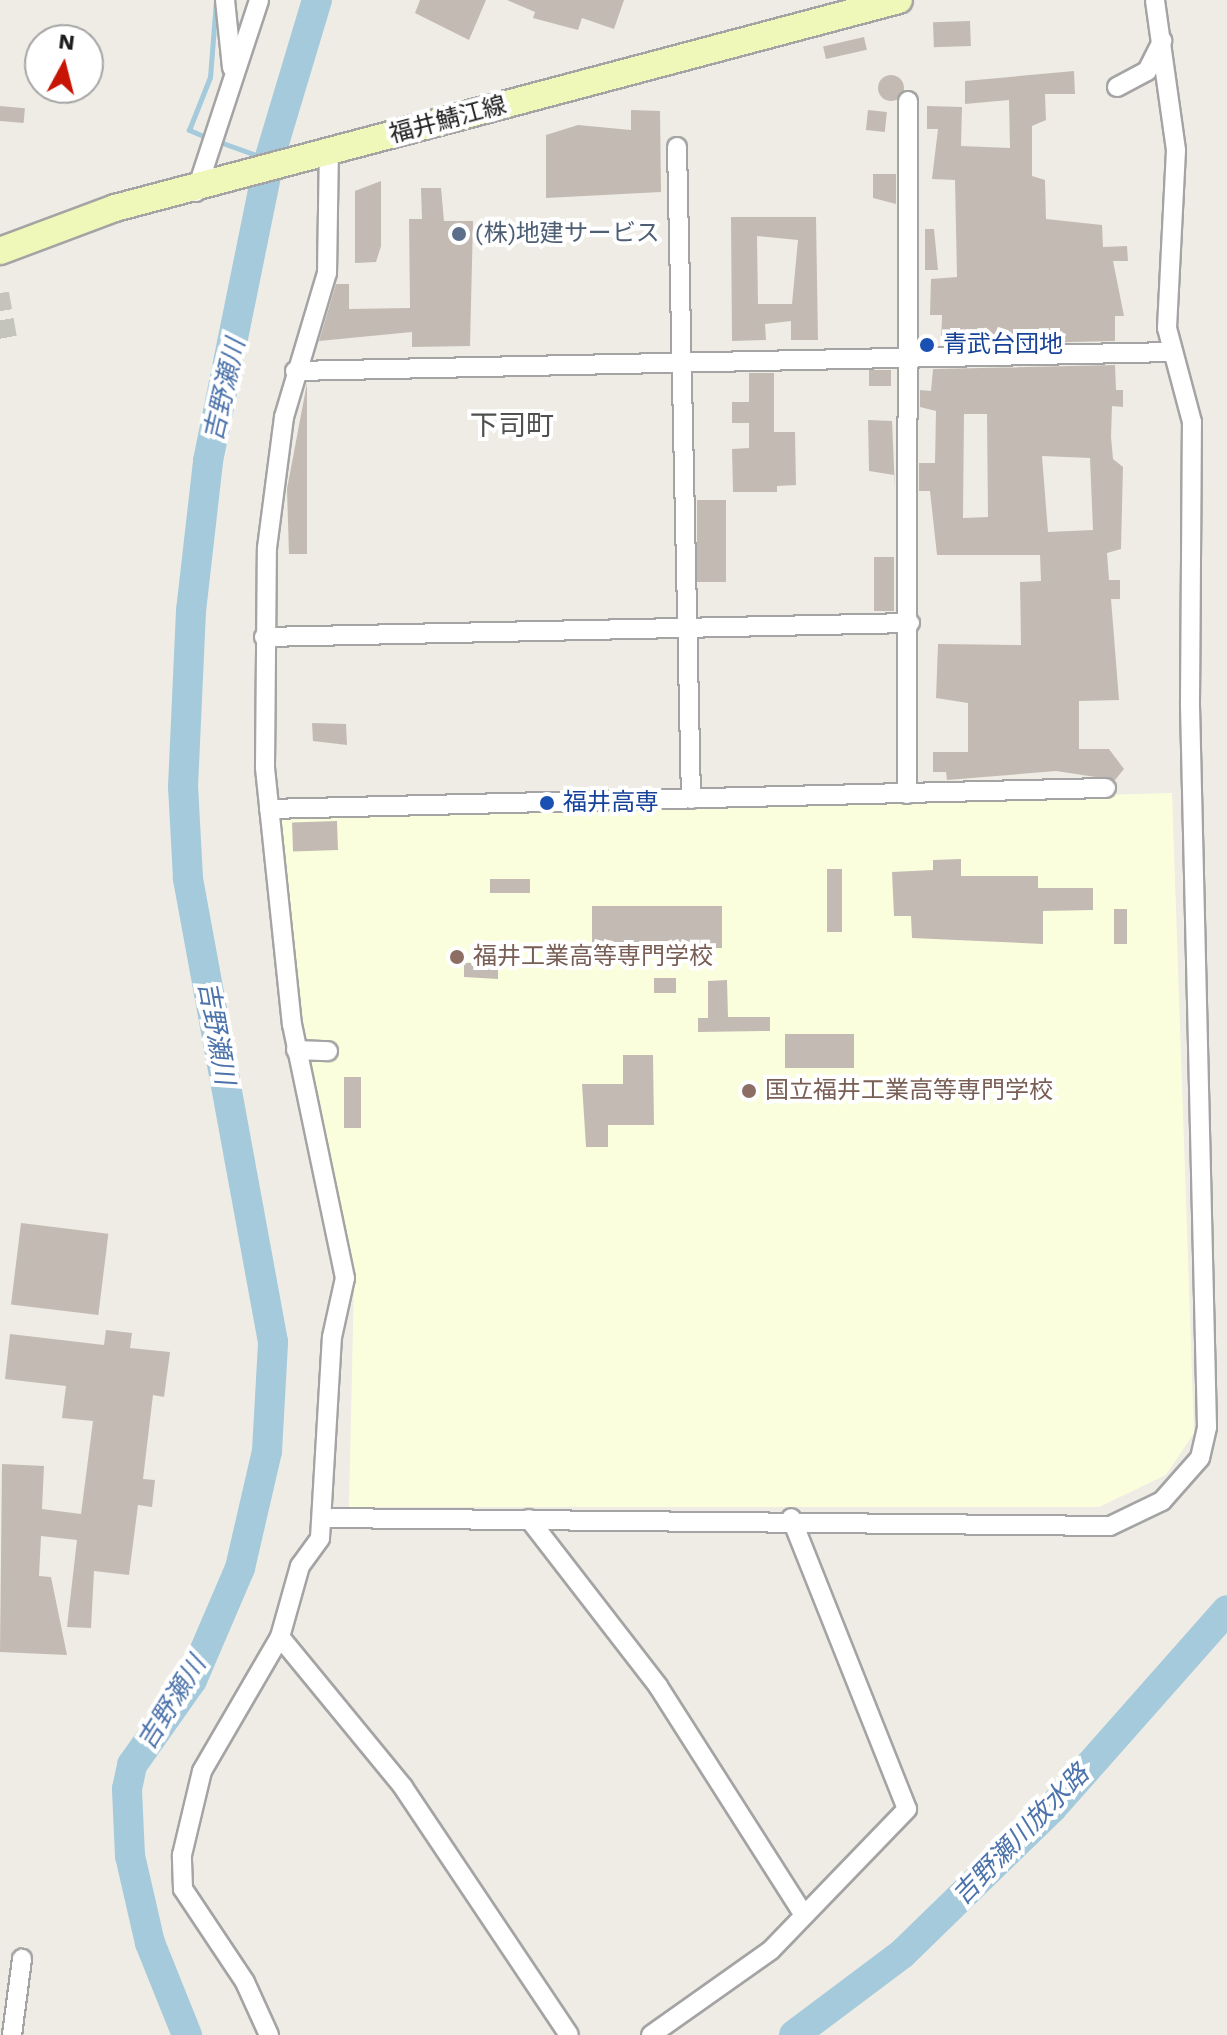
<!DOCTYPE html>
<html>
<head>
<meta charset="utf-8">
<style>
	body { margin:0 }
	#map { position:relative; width:1227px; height:2035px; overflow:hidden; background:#eeece4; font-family:"Work Sans","Noto Sans JP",sans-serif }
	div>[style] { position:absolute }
	.education>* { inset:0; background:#fbfedd }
	.stream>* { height:5px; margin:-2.5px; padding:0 2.5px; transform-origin:2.5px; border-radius:2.5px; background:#a4cadc }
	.river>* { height:30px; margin:-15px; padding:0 15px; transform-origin:15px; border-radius:15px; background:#a4cadc }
	.building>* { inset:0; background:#c3bbb3; transform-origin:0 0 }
	.round { border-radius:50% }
	.minor-tunnel>* { height:18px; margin-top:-9px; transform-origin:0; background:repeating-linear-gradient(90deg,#c4c3bc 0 18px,transparent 0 27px) }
	.roads { filter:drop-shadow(2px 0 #a4a4a4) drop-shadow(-2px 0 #a4a4a4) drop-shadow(0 2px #a4a4a4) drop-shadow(0 -2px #a4a4a4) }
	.minor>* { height:18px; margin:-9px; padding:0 9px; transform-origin:9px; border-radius:9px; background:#fff }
	.secondary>* { height:26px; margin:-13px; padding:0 13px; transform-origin:13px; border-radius:13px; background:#eff8b8 }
	.dots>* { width:22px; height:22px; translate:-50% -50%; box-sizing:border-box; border:4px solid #fff; border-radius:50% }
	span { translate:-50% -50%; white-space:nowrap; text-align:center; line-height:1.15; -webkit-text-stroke:8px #fff; paint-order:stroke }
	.street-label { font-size:24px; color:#1d1d1d }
	.service-label { font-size:24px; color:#4e5e75 }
	.left { translate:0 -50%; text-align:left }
	.transit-label { font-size:24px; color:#164399 }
	.education-label { font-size:24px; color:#785e54 }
	.water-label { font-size:26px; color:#4c73ab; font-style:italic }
	.quarter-label { font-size:28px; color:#505050 }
	.north { position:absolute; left:24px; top:24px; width:80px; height:80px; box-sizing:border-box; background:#fff; border:2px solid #a5a5a5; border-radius:50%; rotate:7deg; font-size:22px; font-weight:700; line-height:32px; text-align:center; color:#1d1d1d }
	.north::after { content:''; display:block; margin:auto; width:28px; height:36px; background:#c71404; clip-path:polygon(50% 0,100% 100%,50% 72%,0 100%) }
</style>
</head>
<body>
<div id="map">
	<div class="education">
		<i style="clip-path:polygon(1172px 793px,1194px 1433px,1166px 1475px,1099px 1507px,349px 1507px,354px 1280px,300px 1023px,278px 818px)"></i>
	</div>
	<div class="stream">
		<i style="left:208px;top:138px;width:21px;rotate:-157deg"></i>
		<i style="left:189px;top:130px;width:57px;rotate:-68.4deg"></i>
		<i style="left:210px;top:77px;width:77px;rotate:-85.5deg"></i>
		<i style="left:217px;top:141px;width:50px;rotate:19.9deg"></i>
	</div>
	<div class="river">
		<i style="left:187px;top:2035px;width:99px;rotate:-111.9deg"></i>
		<i style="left:150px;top:1943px;width:89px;rotate:-102.9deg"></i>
		<i style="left:130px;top:1856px;width:67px;rotate:-92.6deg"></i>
		<i style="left:127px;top:1789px;width:25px;rotate:-78deg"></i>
		<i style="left:132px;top:1765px;width:104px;rotate:-54.8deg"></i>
		<i style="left:192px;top:1680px;width:122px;rotate:-66.8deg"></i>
		<i style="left:240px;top:1568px;width:120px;rotate:-77deg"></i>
		<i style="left:267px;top:1451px;width:109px;rotate:-86.8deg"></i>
		<i style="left:273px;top:1342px;width:472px;rotate:-100.4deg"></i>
		<i style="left:188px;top:878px;width:91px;rotate:-93.1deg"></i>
		<i style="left:183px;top:787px;width:176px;rotate:-87.4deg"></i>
		<i style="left:191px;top:611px;width:151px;rotate:-83.5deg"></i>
		<i style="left:208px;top:461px;width:307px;rotate:-78.5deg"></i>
		<i style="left:269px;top:160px;width:167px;rotate:-73.3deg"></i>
		<i style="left:794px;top:2035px;width:135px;rotate:-36.9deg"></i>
		<i style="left:902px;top:1954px;width:209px;rotate:-44.2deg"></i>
		<i style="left:1052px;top:1808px;width:264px;rotate:-48.5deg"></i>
	</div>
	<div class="building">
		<i style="clip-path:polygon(420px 0,486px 0,469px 40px,415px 13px)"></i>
		<i style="clip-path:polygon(507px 0,624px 0,614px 29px,582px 18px,578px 30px,533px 18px,535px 12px)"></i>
		<i style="left:970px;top:21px;width:25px;height:37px;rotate:88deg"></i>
		<i style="left:864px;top:37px;width:13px;height:42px;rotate:77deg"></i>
		<i style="clip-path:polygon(1074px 71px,1075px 94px,1045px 94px,1046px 120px,1032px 126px,1032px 176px,1045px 180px,1046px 219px,1102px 225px,1103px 247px,1127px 246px,1128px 261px,1113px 261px,1124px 316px,1115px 316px,1115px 341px,941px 345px,942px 315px,930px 315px,931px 279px,957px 277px,955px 180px,932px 179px,938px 129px,927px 129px,927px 106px,962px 107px,961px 146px,1010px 148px,1009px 100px,965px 104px,965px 81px)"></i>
		<i class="round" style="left:878px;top:75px;width:26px;height:26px"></i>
		<i style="left:0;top:106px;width:25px;height:15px;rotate:5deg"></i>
		<i style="clip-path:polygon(631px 110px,660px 111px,661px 192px,546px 198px,546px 135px,578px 125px,631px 130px)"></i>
		<i style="left:868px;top:110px;width:19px;height:20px;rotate:6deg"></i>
		<i style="clip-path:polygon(873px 174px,896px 174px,896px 204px,873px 198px)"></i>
		<i style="clip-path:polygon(381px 181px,381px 246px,376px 262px,355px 263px,355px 191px)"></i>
		<i style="clip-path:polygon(421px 188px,441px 188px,444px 221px,473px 221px,470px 346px,412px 347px,412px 332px,319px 341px,336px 284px,349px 284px,349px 309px,410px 308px,409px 219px,422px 219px)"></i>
		<i style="clip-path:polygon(evenodd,731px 217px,816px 217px,818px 340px,791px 340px,791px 321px,765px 324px,766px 340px,732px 341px,731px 217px,757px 236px,798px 240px,792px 304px,758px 304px,757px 236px)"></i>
		<i style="clip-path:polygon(925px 229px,934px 229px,938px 270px,925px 270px)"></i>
		<i style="clip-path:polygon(evenodd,1115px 365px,1116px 390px,1123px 390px,1123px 407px,1112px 406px,1111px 437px,1113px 459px,1123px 467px,1121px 549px,1107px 553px,1109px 580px,1120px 580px,1120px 599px,1111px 599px,1119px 700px,1079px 701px,1079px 749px,1109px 749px,1124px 769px,1115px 780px,1056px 771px,947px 780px,946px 772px,933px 772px,933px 752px,968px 752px,968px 703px,936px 698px,938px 644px,1021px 645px,1020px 582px,1041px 581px,1040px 555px,937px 555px,930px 491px,919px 491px,919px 463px,935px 463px,936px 411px,920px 407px,920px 390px,931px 391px,933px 369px,1115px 365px,964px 414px,987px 414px,988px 517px,963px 518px,964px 414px,1115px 365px,1042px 456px,1090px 458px,1093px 530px,1048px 532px,1042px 456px)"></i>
		<i style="left:891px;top:370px;width:16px;height:22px;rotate:90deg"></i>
		<i style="clip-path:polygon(749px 373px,774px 373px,774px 432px,795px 432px,796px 485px,777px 486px,777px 492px,733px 492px,732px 449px,749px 448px,749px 423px,732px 423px,732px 402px,749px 402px)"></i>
		<i style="clip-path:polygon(307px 383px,307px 554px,289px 554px,287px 489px)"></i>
		<i style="clip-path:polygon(868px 420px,892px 421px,895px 490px,894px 475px,869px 471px)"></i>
		<i style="left:697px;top:500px;width:29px;height:82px"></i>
		<i style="left:894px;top:557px;width:54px;height:20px;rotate:90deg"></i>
		<i style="clip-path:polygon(312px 723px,346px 724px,347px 745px,313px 741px)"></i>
		<i style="left:337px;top:821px;width:29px;height:45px;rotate:88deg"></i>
		<i style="clip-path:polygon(961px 859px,961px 876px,1038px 876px,1038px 888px,1093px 888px,1093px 910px,1043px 911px,1043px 944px,912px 938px,911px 916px,894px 916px,892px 872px,933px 870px,933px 860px)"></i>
		<i style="left:827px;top:869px;width:15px;height:63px"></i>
		<i style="left:530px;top:879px;width:14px;height:40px;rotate:90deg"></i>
		<i style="left:592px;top:906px;width:130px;height:42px"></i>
		<i style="left:1114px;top:909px;width:13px;height:35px"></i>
		<i style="clip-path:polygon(498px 962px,498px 979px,464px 977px,464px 963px)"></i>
		<i style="left:676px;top:978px;width:15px;height:22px;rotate:90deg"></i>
		<i style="clip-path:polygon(727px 980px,728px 1017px,770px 1017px,770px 1031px,698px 1032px,698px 1018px,708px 1018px,708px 981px)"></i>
		<i style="left:854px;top:1034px;width:34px;height:69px;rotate:90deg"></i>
		<i style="clip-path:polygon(623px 1055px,653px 1055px,654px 1125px,608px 1125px,608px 1147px,586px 1147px,582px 1084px,623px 1084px)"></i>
		<i style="left:344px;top:1077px;width:17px;height:51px"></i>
		<i style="left:21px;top:1223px;width:88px;height:82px;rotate:7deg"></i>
		<i style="clip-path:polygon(106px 1330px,132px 1333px,130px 1348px,170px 1352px,164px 1397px,153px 1395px,143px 1479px,155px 1480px,152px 1507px,138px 1505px,129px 1575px,94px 1571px,91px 1628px,67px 1627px,77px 1540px,41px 1536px,39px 1576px,51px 1577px,67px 1655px,0 1652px,2px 1464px,44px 1466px,42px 1509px,81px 1514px,93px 1421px,62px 1418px,66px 1386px,5px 1379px,10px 1334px,104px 1345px)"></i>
	</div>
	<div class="minor-tunnel">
		<i style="left:0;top:293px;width:52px;rotate:80deg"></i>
	</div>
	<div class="roads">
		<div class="minor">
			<i style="left:225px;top:0;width:68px;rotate:84.1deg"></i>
			<i style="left:1117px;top:87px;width:34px;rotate:-28deg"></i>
			<i style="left:1147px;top:71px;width:34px;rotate:-63deg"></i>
			<i style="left:677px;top:147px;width:652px;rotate:88.77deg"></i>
			<i style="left:196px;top:192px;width:202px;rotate:-71.8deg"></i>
			<i style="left:295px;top:371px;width:878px;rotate:-1.24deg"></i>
			<i style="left:264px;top:637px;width:646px;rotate:-1.24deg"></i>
			<i style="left:907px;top:794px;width:693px;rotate:-89.92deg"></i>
			<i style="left:269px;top:809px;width:837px;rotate:-1.44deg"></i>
			<i style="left:296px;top:1050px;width:32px;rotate:2deg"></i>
			<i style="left:323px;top:1518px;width:787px;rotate:0.58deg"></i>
			<i style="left:1110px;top:1526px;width:58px;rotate:-25.7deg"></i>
			<i style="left:1162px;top:1501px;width:57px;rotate:-48.5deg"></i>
			<i style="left:1200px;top:1458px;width:32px;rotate:-77deg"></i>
			<i style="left:1207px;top:1427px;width:724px;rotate:-91.35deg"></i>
			<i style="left:1190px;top:703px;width:281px;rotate:-89.6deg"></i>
			<i style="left:1192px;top:422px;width:97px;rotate:-104.9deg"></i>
			<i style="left:1167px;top:328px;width:178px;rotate:-87.1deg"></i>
			<i style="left:1176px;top:150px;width:151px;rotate:-98deg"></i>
			<i style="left:529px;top:1519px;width:211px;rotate:52.3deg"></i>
			<i style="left:658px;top:1686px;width:272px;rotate:57.5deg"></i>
			<i style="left:280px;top:1637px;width:194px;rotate:50.6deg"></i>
			<i style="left:403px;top:1787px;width:298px;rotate:56.2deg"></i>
			<i style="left:12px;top:2035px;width:77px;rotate:-82.5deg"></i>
			<i style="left:269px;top:2035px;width:58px;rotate:-114.4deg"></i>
			<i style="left:245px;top:1982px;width:112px;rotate:-123.7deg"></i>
			<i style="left:183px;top:1889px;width:34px;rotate:-92deg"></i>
			<i style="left:182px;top:1855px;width:86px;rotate:-76.6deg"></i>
			<i style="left:202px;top:1771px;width:155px;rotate:-59.8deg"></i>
			<i style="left:280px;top:1637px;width:74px;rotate:-74.3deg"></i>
			<i style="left:300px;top:1566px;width:34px;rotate:-54deg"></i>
			<i style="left:320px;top:1538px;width:201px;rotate:-86.6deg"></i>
			<i style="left:332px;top:1337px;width:60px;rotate:-77.6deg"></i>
			<i style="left:345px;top:1278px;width:258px;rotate:-101.8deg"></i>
			<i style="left:292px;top:1025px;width:259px;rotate:-96deg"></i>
			<i style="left:265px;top:767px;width:219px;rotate:-89.5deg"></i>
			<i style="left:267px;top:548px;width:132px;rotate:-82.6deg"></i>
			<i style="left:284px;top:417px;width:150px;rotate:-73.4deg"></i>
			<i style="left:327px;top:273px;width:122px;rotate:-89.1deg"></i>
			<i style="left:651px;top:2035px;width:147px;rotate:-35.3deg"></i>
			<i style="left:771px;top:1950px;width:196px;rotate:-46deg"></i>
			<i style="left:907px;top:1809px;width:313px;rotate:-111.7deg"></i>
		</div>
		<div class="secondary">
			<i style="left:0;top:251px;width:123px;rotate:-20.5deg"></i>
			<i style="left:115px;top:208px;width:811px;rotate:-14.86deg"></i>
		</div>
	</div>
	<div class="dots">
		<i style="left:459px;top:234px;background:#5c6f8a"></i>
		<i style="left:927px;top:345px;background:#1a4fb4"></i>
		<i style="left:547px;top:803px;background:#1a4fb4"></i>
		<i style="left:457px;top:957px;background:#8d6e63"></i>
		<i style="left:749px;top:1091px;background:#8d6e63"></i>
	</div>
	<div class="street-label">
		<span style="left:448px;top:120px;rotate:-15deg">福井鯖江線</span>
	</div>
	<div class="service-label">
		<span class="left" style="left:475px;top:234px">(株)地建サービス</span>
	</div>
	<div class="transit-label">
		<span class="left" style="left:943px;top:345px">青武台団地</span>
		<span class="left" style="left:563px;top:803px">福井高専</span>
	</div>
	<div class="education-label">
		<span class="left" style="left:473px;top:957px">福井工業高等専門学校</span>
		<span class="left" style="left:765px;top:1091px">国立福井工業高等専門学校</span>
	</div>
	<div class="water-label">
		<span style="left:225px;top:390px;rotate:-77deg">吉野瀬川</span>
		<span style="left:216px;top:1033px;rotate:80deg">吉野瀬川</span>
		<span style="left:172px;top:1703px;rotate:-58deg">吉野瀬川</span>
		<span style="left:1021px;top:1835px;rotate:-46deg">吉野瀬川放水路</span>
	</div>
	<div class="quarter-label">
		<span style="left:512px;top:426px">下司町</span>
	</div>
	<div class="north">N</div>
</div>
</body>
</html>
